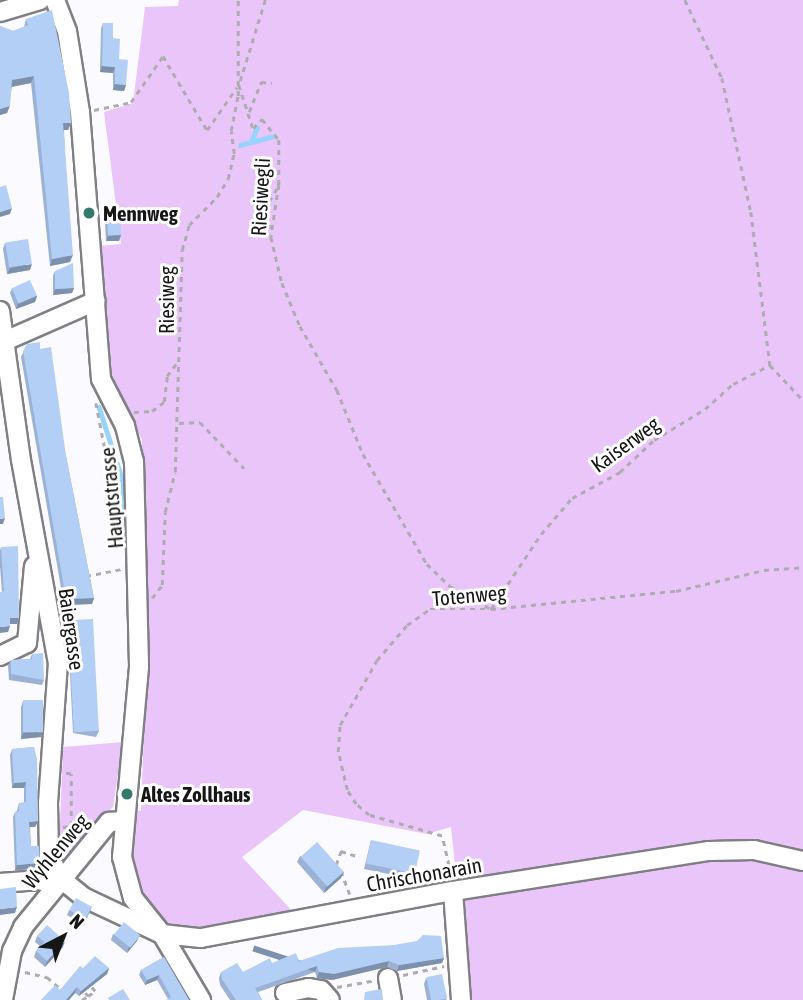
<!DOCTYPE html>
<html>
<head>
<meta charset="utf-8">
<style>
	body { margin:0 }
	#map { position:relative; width:803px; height:1000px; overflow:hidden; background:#fbfbff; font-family:"Asap Condensed",sans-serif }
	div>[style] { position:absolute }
	.green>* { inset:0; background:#e9c5fa }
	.stream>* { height:4.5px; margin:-2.25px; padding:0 2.25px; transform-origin:2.25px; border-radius:2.25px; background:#97d3fa }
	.path>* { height:2.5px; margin-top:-1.25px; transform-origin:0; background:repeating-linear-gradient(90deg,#adadb0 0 5px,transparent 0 10px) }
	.roads { filter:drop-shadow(2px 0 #808084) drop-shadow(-2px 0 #808084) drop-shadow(0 2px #808084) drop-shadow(0 -2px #808084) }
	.minor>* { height:18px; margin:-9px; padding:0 9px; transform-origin:9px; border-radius:9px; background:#fff }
	.wall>* { inset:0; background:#9bb2d4 }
	.shaded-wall>* { inset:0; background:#7e91ac; transform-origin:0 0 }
	.building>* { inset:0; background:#b4cff6; transform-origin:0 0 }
	.dots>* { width:19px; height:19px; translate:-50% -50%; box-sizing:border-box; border:4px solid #fff; border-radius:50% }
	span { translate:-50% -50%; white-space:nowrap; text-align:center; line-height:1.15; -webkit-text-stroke:6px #fff; paint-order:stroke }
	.street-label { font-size:21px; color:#161617 }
	.poi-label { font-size:21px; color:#161617; font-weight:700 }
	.left { translate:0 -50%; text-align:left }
	.north { position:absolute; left:28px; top:902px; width:70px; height:70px; -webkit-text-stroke:5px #fff; paint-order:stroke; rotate:42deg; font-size:19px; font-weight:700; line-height:28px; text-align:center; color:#161617 }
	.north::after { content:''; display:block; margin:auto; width:24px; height:32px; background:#161617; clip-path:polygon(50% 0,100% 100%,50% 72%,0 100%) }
</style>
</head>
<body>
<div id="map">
	<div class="green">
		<i style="clip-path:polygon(179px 0,803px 0,803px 1000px,469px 1000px,451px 827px,427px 834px,303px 810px,242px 857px,295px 914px,198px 930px,163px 922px,140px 892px,129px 856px,133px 810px,141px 811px,146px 674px,142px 440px,107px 363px,99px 246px,121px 244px,104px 112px,133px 103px,145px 7px,178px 6px)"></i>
		<i style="clip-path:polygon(123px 742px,113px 807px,70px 855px,59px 851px,63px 747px)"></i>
	</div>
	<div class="stream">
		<i style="left:251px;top:142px;width:15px;rotate:-67deg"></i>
		<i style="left:240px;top:145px;width:35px;rotate:-15deg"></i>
		<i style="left:99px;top:407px;width:75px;rotate:72.1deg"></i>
		<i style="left:122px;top:478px;width:81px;rotate:85.8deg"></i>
	</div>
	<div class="path">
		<i style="left:685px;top:0;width:86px;rotate:64.6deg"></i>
		<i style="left:722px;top:78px;width:137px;rotate:77.8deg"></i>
		<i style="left:751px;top:212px;width:154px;rotate:82.9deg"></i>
		<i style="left:240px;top:81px;width:85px;rotate:-72.8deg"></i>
		<i style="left:239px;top:85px;width:45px;rotate:72deg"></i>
		<i style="left:253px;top:128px;width:13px;rotate:-45deg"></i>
		<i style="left:262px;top:119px;width:27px;rotate:51deg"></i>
		<i style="left:279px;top:140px;width:45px;rotate:90deg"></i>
		<i style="left:279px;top:185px;width:53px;rotate:98.7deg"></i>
		<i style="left:271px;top:237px;width:47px;rotate:76.6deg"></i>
		<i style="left:282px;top:283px;width:47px;rotate:67.3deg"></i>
		<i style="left:300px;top:326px;width:74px;rotate:60deg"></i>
		<i style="left:337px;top:390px;width:69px;rotate:67.9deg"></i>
		<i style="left:363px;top:454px;width:127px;rotate:59.8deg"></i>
		<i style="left:427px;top:564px;width:32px;rotate:44deg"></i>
		<i style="left:450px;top:586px;width:47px;rotate:29.3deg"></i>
		<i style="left:94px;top:110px;width:38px;rotate:-12deg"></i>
		<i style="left:131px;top:102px;width:56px;rotate:-55.2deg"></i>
		<i style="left:163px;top:56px;width:86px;rotate:59.3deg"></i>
		<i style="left:207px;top:130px;width:52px;rotate:-55.1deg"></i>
		<i style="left:249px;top:112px;width:32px;rotate:-68deg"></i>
		<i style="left:261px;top:82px;width:11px;rotate:5deg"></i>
		<i style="left:271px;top:228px;width:9px;rotate:-139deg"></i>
		<i style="left:264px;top:222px;width:12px;rotate:-90deg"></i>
		<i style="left:264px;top:210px;width:29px;rotate:-59deg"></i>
		<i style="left:96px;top:403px;width:119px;rotate:78.9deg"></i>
		<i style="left:134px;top:412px;width:18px;rotate:-3deg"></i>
		<i style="left:152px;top:411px;width:15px;rotate:-37deg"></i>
		<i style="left:164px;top:402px;width:26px;rotate:-83deg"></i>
		<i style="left:167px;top:376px;width:20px;rotate:-53deg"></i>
		<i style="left:179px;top:423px;width:21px;rotate:-3deg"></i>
		<i style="left:200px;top:422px;width:64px;rotate:46.3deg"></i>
		<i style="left:86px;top:576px;width:36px;rotate:-11deg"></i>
		<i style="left:152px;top:598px;width:16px;rotate:-52deg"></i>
		<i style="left:162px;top:585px;width:73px;rotate:-87.6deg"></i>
		<i style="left:165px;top:512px;width:41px;rotate:-76deg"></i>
		<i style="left:175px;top:472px;width:222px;rotate:-88.2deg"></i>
		<i style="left:182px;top:250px;width:26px;rotate:-74deg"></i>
		<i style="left:189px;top:225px;width:40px;rotate:-45deg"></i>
		<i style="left:217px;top:197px;width:21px;rotate:-59deg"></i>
		<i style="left:228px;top:179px;width:26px;rotate:-77deg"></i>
		<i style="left:234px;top:154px;width:23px;rotate:-97deg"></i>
		<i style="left:231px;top:131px;width:36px;rotate:-79deg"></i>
		<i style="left:238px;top:96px;width:96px;rotate:-90deg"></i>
		<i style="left:491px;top:609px;width:90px;rotate:-56.3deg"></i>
		<i style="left:541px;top:534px;width:48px;rotate:-49.3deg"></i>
		<i style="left:572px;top:498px;width:55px;rotate:-28.4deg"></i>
		<i style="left:620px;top:472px;width:47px;rotate:-43.3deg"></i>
		<i style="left:654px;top:440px;width:60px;rotate:-31.3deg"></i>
		<i style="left:705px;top:409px;width:38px;rotate:-42deg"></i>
		<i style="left:733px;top:384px;width:42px;rotate:-27.2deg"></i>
		<i style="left:770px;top:365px;width:48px;rotate:46.7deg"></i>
		<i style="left:63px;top:827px;width:8px;rotate:-7deg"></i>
		<i style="left:71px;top:826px;width:52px;rotate:-90deg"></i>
		<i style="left:71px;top:774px;width:7px;rotate:-172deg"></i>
		<i style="left:336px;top:865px;width:15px;rotate:-70deg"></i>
		<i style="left:341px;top:851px;width:16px;rotate:18deg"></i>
		<i style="left:341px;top:871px;width:25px;rotate:69deg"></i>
		<i style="left:451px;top:875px;width:40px;rotate:-103deg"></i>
		<i style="left:442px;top:836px;width:76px;rotate:-164deg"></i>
		<i style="left:369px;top:815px;width:17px;rotate:-140deg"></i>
		<i style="left:356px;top:804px;width:17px;rotate:-123deg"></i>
		<i style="left:347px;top:790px;width:39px;rotate:-103deg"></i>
		<i style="left:338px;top:752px;width:27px;rotate:-86deg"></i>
		<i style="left:340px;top:725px;width:75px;rotate:-60.4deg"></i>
		<i style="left:377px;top:660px;width:46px;rotate:-49.4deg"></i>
		<i style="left:407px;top:625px;width:28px;rotate:-35deg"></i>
		<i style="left:430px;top:609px;width:61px"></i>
		<i style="left:491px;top:609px;width:186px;rotate:-5.6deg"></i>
		<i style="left:676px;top:591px;width:90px;rotate:-13.4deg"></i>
		<i style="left:764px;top:570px;width:39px;rotate:-4deg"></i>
		<i style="left:25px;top:972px;width:23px;rotate:13deg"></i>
		<i style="left:47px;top:977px;width:20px;rotate:41deg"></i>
		<i style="left:403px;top:975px;width:42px;rotate:-12.4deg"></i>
		<i style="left:337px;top:987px;width:36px;rotate:-10deg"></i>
		<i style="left:88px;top:996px;width:9px;rotate:-36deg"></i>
		<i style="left:95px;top:991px;width:6px;rotate:-135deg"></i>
		<i style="left:82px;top:1000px;width:7px;rotate:-34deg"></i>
		<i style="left:88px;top:996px;width:4px;rotate:-135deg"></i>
	</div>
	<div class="roads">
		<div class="minor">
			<i style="left:55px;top:0;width:33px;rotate:69deg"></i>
			<i style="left:67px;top:31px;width:82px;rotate:80.9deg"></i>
			<i style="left:80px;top:112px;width:268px;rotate:85.5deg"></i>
			<i style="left:101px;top:379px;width:53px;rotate:62.9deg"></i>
			<i style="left:125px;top:426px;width:36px;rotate:76deg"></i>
			<i style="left:134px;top:461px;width:206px;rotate:88.6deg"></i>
			<i style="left:139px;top:667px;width:191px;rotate:95.1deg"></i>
			<i style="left:122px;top:857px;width:42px;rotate:75deg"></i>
			<i style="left:133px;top:898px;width:46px;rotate:51.1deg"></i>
			<i style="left:162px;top:934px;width:39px;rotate:6deg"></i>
			<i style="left:201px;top:938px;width:256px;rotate:-10.6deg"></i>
			<i style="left:453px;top:891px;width:259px;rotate:-8.9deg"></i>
			<i style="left:709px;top:851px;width:45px;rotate:-1.3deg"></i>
			<i style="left:754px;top:850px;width:50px;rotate:12.7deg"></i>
			<i style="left:0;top:12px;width:42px;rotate:-16.7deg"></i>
			<i style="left:0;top:311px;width:150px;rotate:82deg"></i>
			<i style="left:21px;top:460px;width:206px;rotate:79.7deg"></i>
			<i style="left:58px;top:663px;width:140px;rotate:94.1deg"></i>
			<i style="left:48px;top:803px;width:53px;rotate:88.9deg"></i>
			<i style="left:49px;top:856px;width:25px;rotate:63deg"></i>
			<i style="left:60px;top:878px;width:32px;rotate:39deg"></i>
			<i style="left:85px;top:898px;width:85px;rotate:25.1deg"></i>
			<i style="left:162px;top:934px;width:77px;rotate:59.4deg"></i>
			<i style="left:5px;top:341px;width:99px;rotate:-23.7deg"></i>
			<i style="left:0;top:656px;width:30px;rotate:-26deg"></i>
			<i style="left:27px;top:643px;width:77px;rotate:-84.8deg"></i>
			<i style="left:0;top:883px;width:40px;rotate:-4.3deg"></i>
			<i style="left:40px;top:880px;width:15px;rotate:20deg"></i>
			<i style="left:453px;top:891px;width:109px;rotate:85.8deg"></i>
			<i style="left:388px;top:978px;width:22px;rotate:80deg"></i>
			<i style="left:285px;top:993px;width:24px;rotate:-12deg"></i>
			<i style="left:308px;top:988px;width:13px;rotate:9deg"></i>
			<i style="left:321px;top:990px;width:13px;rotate:48deg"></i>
			<i style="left:3px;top:1000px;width:50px;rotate:-79.6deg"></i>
			<i style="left:12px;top:951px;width:26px;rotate:-65deg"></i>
			<i style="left:23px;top:927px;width:136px;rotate:-50.7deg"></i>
			<i style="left:109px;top:822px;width:14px;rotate:-4deg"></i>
		</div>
	</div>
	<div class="wall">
		<i style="clip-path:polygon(26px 19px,71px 123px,68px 130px,64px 130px,70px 262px,50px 266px,31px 83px,12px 87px,7px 113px,0 115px,0 26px,13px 31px,24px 27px)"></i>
		<i style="clip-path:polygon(103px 23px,113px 38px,126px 85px,124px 91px,113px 90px,113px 73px,100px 72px,101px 29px)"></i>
		<i style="clip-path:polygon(107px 216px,121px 235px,119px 241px,106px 241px,105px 222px)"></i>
		<i style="clip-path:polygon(5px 243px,30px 270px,7px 274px,3px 249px)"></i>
		<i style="clip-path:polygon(55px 271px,74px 288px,72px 293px,53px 295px,53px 276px)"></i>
		<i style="clip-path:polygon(12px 288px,37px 296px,35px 302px,16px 309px,10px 293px)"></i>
		<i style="clip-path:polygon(27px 344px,40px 349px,66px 456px,94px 598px,92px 604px,64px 605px,21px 357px)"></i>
		<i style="clip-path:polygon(1px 547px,19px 618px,17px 624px,10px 624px,8px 632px,2px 592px,0 567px,0 550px)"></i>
		<i style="clip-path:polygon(70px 629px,99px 731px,96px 737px,73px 733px,68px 634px)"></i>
		<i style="clip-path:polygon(32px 654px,44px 680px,42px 685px,9px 680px,8px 666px,11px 660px,30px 659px)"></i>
		<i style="clip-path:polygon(23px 701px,41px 737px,21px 739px,21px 707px)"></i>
		<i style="clip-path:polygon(34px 747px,38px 821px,35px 827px,30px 827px,31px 846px,40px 863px,38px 869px,15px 870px,13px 817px,15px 812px,17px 811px,19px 803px,24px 803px,24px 788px,12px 788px,10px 755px,12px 749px)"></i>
		<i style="clip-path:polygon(371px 840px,416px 873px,413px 879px,364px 869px)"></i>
		<i style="clip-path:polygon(300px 856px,344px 872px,341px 878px,324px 893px,297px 862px)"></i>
		<i style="clip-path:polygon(92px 907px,84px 925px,67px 915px,69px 910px)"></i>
		<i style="clip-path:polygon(113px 934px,137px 941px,127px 953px,111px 940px)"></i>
		<i style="clip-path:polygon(37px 936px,63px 947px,45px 967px,34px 957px,36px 951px,40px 946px,35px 942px)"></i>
		<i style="clip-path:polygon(164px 957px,189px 1000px,168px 999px,157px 980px,145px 985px,139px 975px,141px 970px)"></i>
		<i style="clip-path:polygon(444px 958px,442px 963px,397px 971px,387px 967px,332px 980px,317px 978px,315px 972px,258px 992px,262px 1000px,230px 1000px,220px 985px,219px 978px,221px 972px,243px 972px,272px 963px,299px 961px)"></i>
		<i style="clip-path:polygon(83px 968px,109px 968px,107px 974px,79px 996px,75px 993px,69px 1000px,41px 1000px,60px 990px)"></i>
		<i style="clip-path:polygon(426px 978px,447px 998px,446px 1000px,427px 1000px,424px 984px)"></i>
	</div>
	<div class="shaded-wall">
		<i style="clip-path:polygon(102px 66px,115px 67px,113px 73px,100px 72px)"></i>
		<i style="clip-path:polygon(34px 76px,31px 83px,10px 87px,12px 80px)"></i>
		<i style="clip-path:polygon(115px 84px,126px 85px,124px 91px,113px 90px)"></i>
		<i style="clip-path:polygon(10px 106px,7px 113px,0 115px,0 109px)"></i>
		<i style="clip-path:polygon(63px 123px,71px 123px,68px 130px,61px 130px)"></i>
		<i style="clip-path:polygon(12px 208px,10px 214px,0 217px,0 212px)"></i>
		<i style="clip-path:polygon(108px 235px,121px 235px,119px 241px,106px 241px)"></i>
		<i style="clip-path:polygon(73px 255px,70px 262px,50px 266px,52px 259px)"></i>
		<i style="clip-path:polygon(32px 264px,30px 270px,7px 274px,10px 268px)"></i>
		<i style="clip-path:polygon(74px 288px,72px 293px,53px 295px,55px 289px)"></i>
		<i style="clip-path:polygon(37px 296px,35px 302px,16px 309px,18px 303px)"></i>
		<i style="clip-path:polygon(5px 518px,3px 524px,0 524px,0 519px)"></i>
		<i style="clip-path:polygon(94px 598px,92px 604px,64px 605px,66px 599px)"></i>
		<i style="clip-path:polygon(10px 618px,19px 618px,17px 624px,7px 624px)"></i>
		<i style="clip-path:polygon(10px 626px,8px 632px,0 633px,0 627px)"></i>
		<i style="clip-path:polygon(43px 732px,41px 737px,21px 739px,23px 733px)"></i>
		<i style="clip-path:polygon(26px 782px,24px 788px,12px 788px,14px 783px)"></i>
		<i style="clip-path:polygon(38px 821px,35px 827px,27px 827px,29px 822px)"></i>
		<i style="clip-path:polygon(40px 863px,38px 869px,15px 870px,17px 865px)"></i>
		<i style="clip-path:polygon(344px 872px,341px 878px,324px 893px,326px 887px)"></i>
		<i style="clip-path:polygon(17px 907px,15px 913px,0 915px,0 909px)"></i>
		<i style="clip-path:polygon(140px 935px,137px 941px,127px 953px,129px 947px)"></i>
		<i style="clip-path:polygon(65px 941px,63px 947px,45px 967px,47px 961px)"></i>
		<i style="clip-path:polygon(444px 958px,442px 963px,397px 971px,399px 965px)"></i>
		<i style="clip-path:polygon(389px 961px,387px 967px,332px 980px,317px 978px,319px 972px)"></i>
		<i style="left:317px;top:966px;width:6px;height:66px;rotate:108deg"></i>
		<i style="clip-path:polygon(109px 968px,107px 974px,79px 996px,81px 991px)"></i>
		<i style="clip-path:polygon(159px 975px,157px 980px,145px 985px,147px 980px)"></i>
		<i style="clip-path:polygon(77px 987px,75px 993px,69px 1000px,66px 1000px)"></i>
	</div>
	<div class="building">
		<i style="clip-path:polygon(52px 10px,69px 93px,71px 123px,63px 123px,73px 255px,52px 259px,34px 76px,12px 80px,10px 106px,0 109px,0 26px,13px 31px,28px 25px,26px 19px)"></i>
		<i style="clip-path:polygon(103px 23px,113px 23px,113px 38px,120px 39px,119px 59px,128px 60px,126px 85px,115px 84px,115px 67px,102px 66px)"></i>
		<i style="clip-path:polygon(6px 185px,12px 208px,0 212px,0 187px)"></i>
		<i style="left:120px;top:215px;width:20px;height:13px;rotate:87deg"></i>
		<i style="left:28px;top:239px;width:25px;height:23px;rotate:81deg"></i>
		<i style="clip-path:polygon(73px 263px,74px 288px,55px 289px,55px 271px)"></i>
		<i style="left:30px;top:280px;width:17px;height:20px;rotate:66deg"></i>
		<i style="clip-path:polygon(40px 342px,40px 349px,51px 347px,66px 456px,94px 598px,66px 599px,23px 351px,27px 344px)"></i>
		<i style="clip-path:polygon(0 497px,3px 497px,5px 518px,0 519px)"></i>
		<i style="clip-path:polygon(18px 546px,19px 618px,10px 618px,10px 626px,0 627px,0 592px,4px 591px,1px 547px)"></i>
		<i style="left:93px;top:619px;width:112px;height:25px;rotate:87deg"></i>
		<i style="clip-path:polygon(43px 653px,44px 680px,11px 674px,11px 660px,32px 659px,32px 654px)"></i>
		<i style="left:43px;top:700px;width:32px;height:20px;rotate:90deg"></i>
		<i style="clip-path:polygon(34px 747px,37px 759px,38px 821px,29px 822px,31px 846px,39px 846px,40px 863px,17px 865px,15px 812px,19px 811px,19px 803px,26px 802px,26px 782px,14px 783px,12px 749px)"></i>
		<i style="left:371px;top:840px;width:50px;height:24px;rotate:12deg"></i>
		<i style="left:317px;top:842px;width:40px;height:22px;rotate:48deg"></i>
		<i style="clip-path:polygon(16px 887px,17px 907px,0 909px,0 889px)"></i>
		<i style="left:76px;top:898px;width:18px;height:14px;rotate:29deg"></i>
		<i style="left:124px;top:922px;width:21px;height:16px;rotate:39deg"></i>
		<i style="clip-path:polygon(47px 925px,65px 941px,47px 961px,36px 951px,44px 942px,37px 936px)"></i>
		<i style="clip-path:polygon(423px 935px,441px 936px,444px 958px,399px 965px,389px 961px,334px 974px,319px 972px,317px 966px,255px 988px,262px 1000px,236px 1000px,222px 979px,221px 972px,237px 963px,243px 972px,270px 958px,272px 963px,296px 953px,299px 961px,338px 948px,394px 945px,417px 941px)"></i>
		<i style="clip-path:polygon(95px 956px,109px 968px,81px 991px,77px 987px,66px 1000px,41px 1000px,55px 985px,60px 990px,80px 966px,83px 968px)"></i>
		<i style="clip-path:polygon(164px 957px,189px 1000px,166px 1000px,171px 997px,159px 975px,147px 980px,141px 970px)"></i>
		<i style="left:442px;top:974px;width:25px;height:16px;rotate:78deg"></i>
		<i style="clip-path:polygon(123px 989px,130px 1000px,109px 1000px,108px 998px)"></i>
		<i style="clip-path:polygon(382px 989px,383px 1000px,364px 1000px,365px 992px)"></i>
	</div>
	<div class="dots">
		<i style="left:89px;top:213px;background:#35796d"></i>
		<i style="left:127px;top:794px;background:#35796d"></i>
	</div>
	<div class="street-label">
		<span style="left:260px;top:197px;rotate:-87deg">Riesiwegli</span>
		<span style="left:166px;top:300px;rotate:-90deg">Riesiweg</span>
		<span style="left:625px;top:444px;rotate:-36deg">Kaiserweg</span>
		<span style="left:111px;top:498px;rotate:-95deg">Hauptstrasse</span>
		<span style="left:469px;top:595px;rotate:-5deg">Totenweg</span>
		<span style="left:72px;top:629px;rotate:82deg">Baiergasse</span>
		<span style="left:55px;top:851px;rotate:-50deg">Wyhlenweg</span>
		<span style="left:424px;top:874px;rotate:-10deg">Chrischonarain</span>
	</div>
	<div class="poi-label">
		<span class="left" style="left:103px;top:213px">Mennweg</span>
		<span class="left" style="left:141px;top:794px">Altes Zollhaus</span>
	</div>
	<div class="north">N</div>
</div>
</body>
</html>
